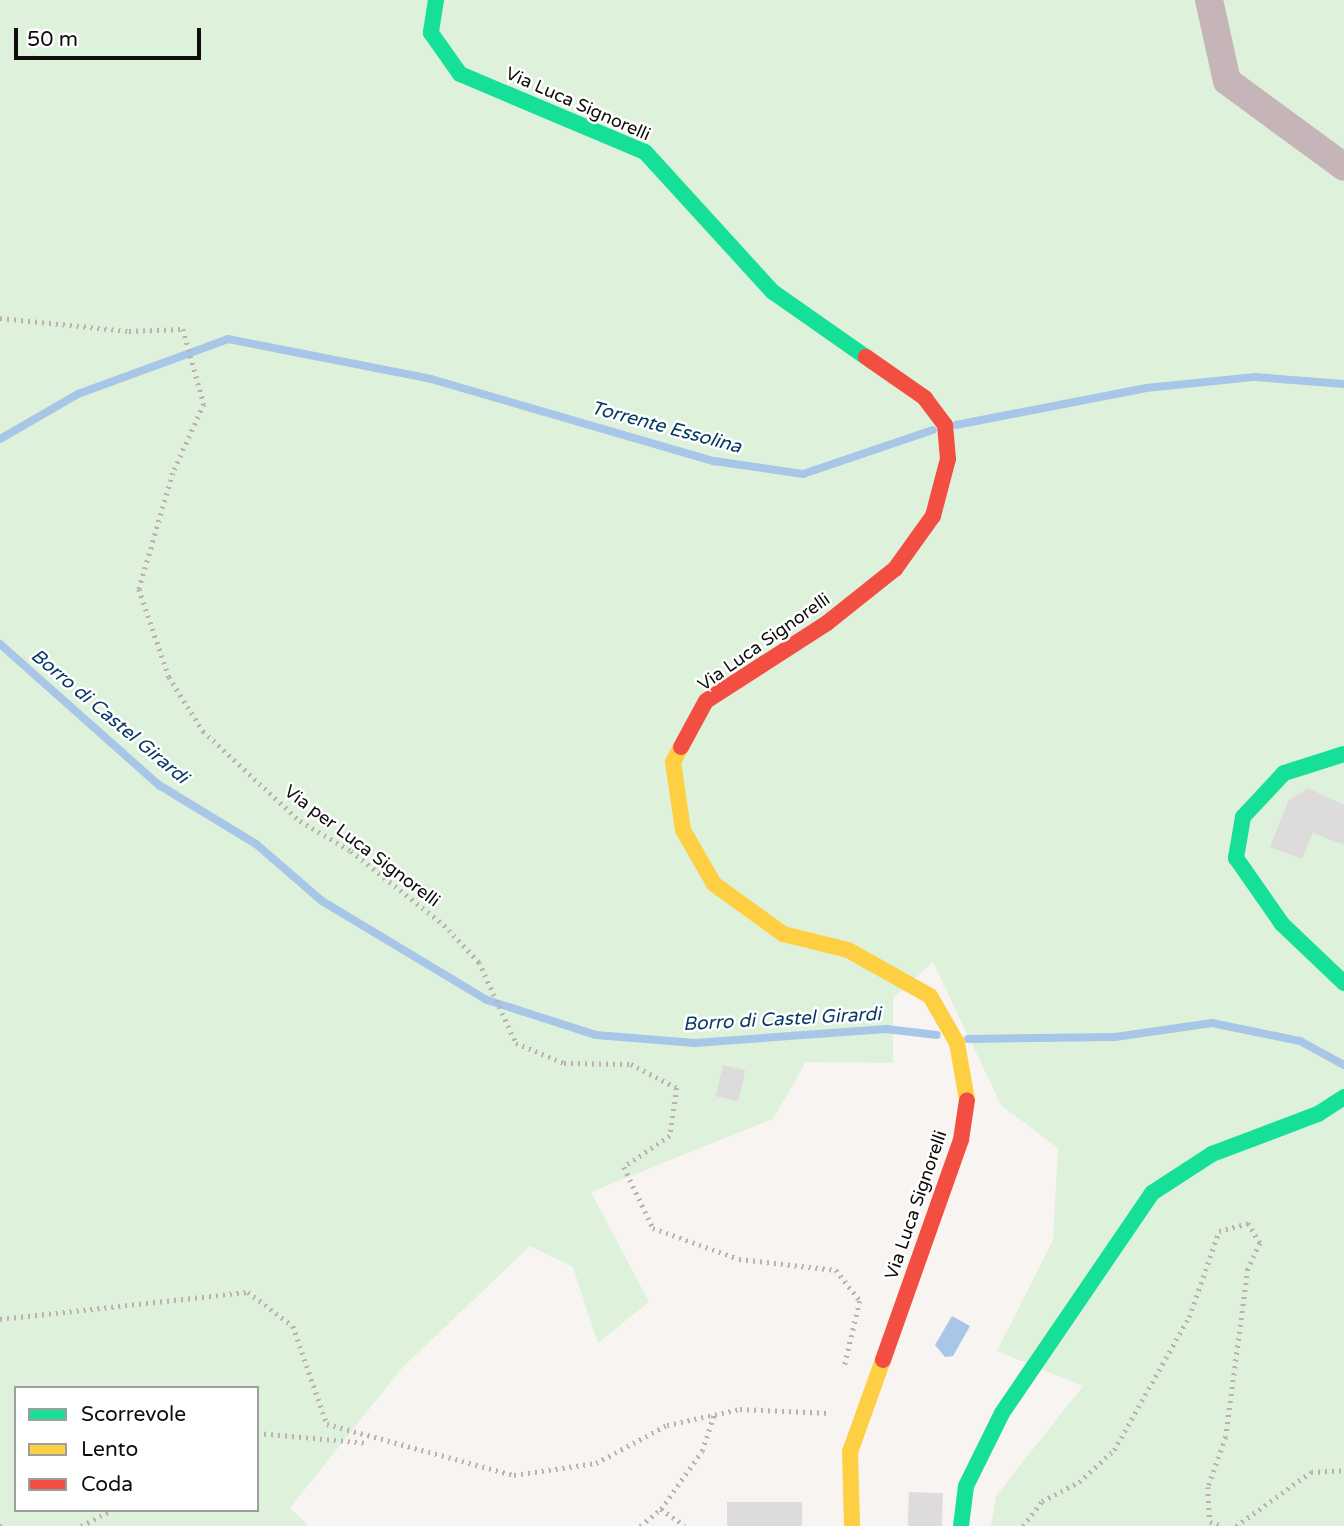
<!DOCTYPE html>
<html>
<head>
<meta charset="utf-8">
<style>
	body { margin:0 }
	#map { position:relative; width:1344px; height:1526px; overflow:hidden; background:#f8f4f2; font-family:"Varela Round",sans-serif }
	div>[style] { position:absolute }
	.green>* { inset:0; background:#def2db }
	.water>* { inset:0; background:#a8c6e7 }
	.stream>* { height:8px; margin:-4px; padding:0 4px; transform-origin:4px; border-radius:4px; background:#a8c6e7 }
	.building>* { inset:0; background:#dddbdb; transform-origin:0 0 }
	.path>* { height:4.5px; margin-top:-2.25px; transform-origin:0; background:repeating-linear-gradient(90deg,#bcb0b1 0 2px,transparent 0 7px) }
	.street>* { height:28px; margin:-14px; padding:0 14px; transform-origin:14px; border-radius:14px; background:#c6b5b8 }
	.fast>* { height:16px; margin:-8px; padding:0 8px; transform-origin:8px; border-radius:8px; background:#16e098 }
	.slow>* { height:16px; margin:-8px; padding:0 8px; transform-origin:8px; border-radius:8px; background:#ffcf43 }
	.jam>* { height:16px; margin:-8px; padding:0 8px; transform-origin:8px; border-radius:8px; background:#f24e42 }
	span { translate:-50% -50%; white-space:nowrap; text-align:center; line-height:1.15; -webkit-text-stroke:5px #fff; paint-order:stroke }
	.street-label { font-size:18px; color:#100d0c }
	.water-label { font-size:19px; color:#073a66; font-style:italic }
	.legend { position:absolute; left:14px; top:1386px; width:245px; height:126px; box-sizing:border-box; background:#fff; border:2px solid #9f9e9e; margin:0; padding:9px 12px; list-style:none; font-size:21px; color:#100d0c }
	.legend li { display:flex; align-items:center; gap:14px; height:35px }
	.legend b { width:35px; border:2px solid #9f9e9e }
	.scale { position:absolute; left:14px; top:28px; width:187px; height:32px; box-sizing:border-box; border:4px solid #100d0c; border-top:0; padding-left:9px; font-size:21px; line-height:24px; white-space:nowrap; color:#100d0c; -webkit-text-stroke:5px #fff; paint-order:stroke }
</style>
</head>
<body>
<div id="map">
	<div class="green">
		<i style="clip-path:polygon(evenodd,0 0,1344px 0,1344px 1526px,991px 1526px,996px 1496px,1083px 1386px,997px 1351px,1053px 1240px,1058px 1148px,1001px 1105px,933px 962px,893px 998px,893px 1063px,806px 1062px,773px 1119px,591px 1192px,649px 1302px,598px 1343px,573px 1267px,530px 1246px,403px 1367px,290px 1508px,309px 1526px,0 1526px,0 0,16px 1388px,257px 1388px,257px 1510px,16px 1510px,16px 1388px)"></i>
	</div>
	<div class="water">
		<i style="clip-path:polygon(952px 1316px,970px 1326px,953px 1356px,945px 1357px,935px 1345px)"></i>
	</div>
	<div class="stream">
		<i style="left:956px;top:425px;width:194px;rotate:-11deg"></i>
		<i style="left:1146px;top:388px;width:110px;rotate:-5.8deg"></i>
		<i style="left:1255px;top:377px;width:89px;rotate:4.5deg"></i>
		<i style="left:0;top:439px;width:90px;rotate:-30deg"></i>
		<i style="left:78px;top:394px;width:160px;rotate:-20.1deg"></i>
		<i style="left:228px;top:339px;width:207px;rotate:11.1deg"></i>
		<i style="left:431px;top:379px;width:295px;rotate:16.2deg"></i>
		<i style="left:714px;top:461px;width:90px;rotate:8.3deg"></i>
		<i style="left:803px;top:474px;width:137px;rotate:-18.7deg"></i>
		<i style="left:0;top:644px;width:213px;rotate:41.6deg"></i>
		<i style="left:159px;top:785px;width:114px;rotate:31.3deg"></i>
		<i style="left:256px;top:844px;width:87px;rotate:40.8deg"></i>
		<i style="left:322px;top:901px;width:192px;rotate:31deg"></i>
		<i style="left:487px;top:1000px;width:114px;rotate:17.8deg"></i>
		<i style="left:596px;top:1035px;width:99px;rotate:4.6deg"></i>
		<i style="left:695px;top:1043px;width:192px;rotate:-4.2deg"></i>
		<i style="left:886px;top:1029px;width:51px;rotate:6.7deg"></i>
		<i style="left:968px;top:1039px;width:147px;rotate:-0.8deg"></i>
		<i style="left:1115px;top:1037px;width:98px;rotate:-8.2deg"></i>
		<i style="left:1212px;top:1023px;width:90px;rotate:11.6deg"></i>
		<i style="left:1300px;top:1041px;width:50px;rotate:28.6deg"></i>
	</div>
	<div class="building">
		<i style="clip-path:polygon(1308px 788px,1344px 805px,1344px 845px,1313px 833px,1302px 859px,1270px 847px,1288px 801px)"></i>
		<i style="left:723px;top:1065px;width:23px;height:32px;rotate:13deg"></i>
		<i style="left:909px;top:1492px;width:34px;height:34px;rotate:2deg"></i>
		<i style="left:727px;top:1502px;width:75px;height:24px"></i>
	</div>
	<div class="path">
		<i style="left:0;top:318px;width:130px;rotate:5.8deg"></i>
		<i style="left:129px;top:331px;width:54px;rotate:-2.1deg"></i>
		<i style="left:183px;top:329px;width:78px;rotate:74.4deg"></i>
		<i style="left:204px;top:404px;width:76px;rotate:114.2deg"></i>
		<i style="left:173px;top:473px;width:121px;rotate:106.3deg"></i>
		<i style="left:139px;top:589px;width:93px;rotate:71.2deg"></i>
		<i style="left:169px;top:677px;width:64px;rotate:57.8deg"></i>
		<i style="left:203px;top:731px;width:132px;rotate:42.9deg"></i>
		<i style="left:300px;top:821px;width:59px;rotate:30.5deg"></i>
		<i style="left:351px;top:851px;width:119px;rotate:38.5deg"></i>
		<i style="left:444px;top:925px;width:51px;rotate:46.6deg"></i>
		<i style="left:479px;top:962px;width:89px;rotate:65.4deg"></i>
		<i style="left:516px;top:1043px;width:52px;rotate:22.6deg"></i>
		<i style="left:564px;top:1063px;width:67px;rotate:0.9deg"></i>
		<i style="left:631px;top:1064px;width:52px;rotate:27.6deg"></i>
		<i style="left:677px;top:1088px;width:49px;rotate:98.3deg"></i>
		<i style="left:670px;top:1136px;width:55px;rotate:146deg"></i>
		<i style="left:624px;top:1167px;width:68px;rotate:64.6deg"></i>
		<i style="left:653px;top:1228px;width:91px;rotate:19.8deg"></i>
		<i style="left:739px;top:1259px;width:98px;rotate:6.5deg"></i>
		<i style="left:836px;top:1270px;width:39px;rotate:52deg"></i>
		<i style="left:860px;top:1301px;width:69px;rotate:103.4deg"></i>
		<i style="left:0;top:1319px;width:249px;rotate:-6.2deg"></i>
		<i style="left:248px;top:1292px;width:56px;rotate:37.1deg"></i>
		<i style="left:293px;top:1326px;width:104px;rotate:70.9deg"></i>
		<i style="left:327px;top:1424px;width:194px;rotate:15.3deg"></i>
		<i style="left:514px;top:1475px;width:83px;rotate:-8.3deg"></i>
		<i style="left:596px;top:1463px;width:81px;rotate:-28.2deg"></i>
		<i style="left:667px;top:1425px;width:75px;rotate:-12.4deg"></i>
		<i style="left:740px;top:1409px;width:90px;rotate:2.5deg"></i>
		<i style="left:257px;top:1433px;width:111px;rotate:5.1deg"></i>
		<i style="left:661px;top:1509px;width:29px;rotate:35deg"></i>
		<i style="left:0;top:1526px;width:5px"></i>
		<i style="left:81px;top:1526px;width:35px;rotate:-27deg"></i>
		<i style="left:640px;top:1526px;width:27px;rotate:-39deg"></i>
		<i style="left:661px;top:1509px;width:71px;rotate:-54.7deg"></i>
		<i style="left:702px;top:1451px;width:38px;rotate:-72deg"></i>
		<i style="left:1023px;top:1526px;width:31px;rotate:-53deg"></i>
		<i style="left:1042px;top:1501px;width:42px;rotate:-27.2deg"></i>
		<i style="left:1079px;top:1482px;width:47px;rotate:-42.4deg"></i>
		<i style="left:1114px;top:1450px;width:153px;rotate:-60.6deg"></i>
		<i style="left:1189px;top:1317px;width:91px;rotate:-70.8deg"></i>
		<i style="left:1219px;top:1231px;width:30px;rotate:-15deg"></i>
		<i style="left:1248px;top:1223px;width:23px;rotate:59deg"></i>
		<i style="left:1260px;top:1243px;width:29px;rotate:115deg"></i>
		<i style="left:1248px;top:1269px;width:169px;rotate:97.5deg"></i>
		<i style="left:1226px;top:1437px;width:53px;rotate:109.8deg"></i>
		<i style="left:1208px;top:1487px;width:35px;rotate:87deg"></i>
		<i style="left:1210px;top:1522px;width:14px;rotate:17deg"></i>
		<i style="left:1236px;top:1526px;width:92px;rotate:-35.8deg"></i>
		<i style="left:1311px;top:1472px;width:33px;rotate:-3deg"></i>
	</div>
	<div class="street">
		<i style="left:1209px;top:0;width:83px;rotate:77.5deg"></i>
		<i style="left:1227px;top:81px;width:145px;rotate:36.3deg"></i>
	</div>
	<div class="fast">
		<i style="left:436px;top:0;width:33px;rotate:99deg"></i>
		<i style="left:431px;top:33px;width:50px;rotate:54.7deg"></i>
		<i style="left:460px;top:74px;width:201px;rotate:22.9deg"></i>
		<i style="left:645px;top:152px;width:190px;rotate:47.6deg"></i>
		<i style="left:773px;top:292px;width:113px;rotate:35deg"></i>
		<i style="left:1344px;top:754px;width:63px;rotate:162.4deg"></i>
		<i style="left:1284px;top:773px;width:60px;rotate:133deg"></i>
		<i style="left:1243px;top:817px;width:42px;rotate:99.7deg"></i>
		<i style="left:1236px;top:858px;width:80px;rotate:55.1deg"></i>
		<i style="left:1282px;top:924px;width:86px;rotate:43.6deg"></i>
		<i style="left:961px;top:1526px;width:40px;rotate:-82.9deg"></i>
		<i style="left:966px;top:1486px;width:81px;rotate:-63.7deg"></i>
		<i style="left:1002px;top:1413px;width:266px;rotate:-55.7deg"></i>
		<i style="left:1152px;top:1193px;width:72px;rotate:-33deg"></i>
		<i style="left:1212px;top:1154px;width:113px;rotate:-20.7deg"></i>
		<i style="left:1318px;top:1114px;width:31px;rotate:-33deg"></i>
	</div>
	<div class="slow">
		<i style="left:681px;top:747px;width:17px;rotate:118deg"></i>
		<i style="left:673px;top:762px;width:69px;rotate:81.6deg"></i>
		<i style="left:683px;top:830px;width:62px;rotate:60.1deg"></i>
		<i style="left:714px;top:884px;width:85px;rotate:35.9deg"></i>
		<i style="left:783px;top:934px;width:67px;rotate:13.8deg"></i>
		<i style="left:848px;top:950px;width:94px;rotate:29.3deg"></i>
		<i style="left:930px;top:996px;width:54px;rotate:60.1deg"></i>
		<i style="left:957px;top:1043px;width:58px;rotate:80deg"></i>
		<i style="left:852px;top:1526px;width:74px;rotate:-91.5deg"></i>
		<i style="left:850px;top:1452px;width:98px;rotate:-70.3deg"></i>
	</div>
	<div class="jam">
		<i style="left:681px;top:747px;width:52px;rotate:-61.5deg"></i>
		<i style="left:706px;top:701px;width:144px;rotate:-32.8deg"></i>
		<i style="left:827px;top:623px;width:87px;rotate:-38.5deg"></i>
		<i style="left:895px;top:569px;width:65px;rotate:-54.4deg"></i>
		<i style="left:933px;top:516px;width:59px;rotate:-75.3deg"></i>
		<i style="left:948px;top:459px;width:34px;rotate:-95deg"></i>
		<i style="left:945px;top:425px;width:34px;rotate:-127deg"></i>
		<i style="left:925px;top:398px;width:72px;rotate:-145.2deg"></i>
		<i style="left:883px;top:1360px;width:233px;rotate:-70.5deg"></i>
		<i style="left:961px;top:1140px;width:40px;rotate:-81.5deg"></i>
	</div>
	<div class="street-label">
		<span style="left:578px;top:104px;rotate:24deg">Via Luca Signorelli</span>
		<span style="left:764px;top:642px;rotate:-35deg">Via Luca Signorelli</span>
		<span style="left:362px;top:846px;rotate:37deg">Via per Luca Signorelli</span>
		<span style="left:916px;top:1205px;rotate:-71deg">Via Luca Signorelli</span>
	</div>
	<div class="water-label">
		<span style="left:666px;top:428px;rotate:15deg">Torrente Essolina</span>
		<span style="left:109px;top:717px;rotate:40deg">Borro di Castel Girardi</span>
		<span style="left:782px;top:1020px;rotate:-3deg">Borro di Castel Girardi</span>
	</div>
	<ul class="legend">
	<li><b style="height:9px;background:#16e098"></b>Scorrevole</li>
	<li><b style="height:9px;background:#ffcf43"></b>Lento</li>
	<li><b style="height:9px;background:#f24e42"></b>Coda</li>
	</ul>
	<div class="scale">50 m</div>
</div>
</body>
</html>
